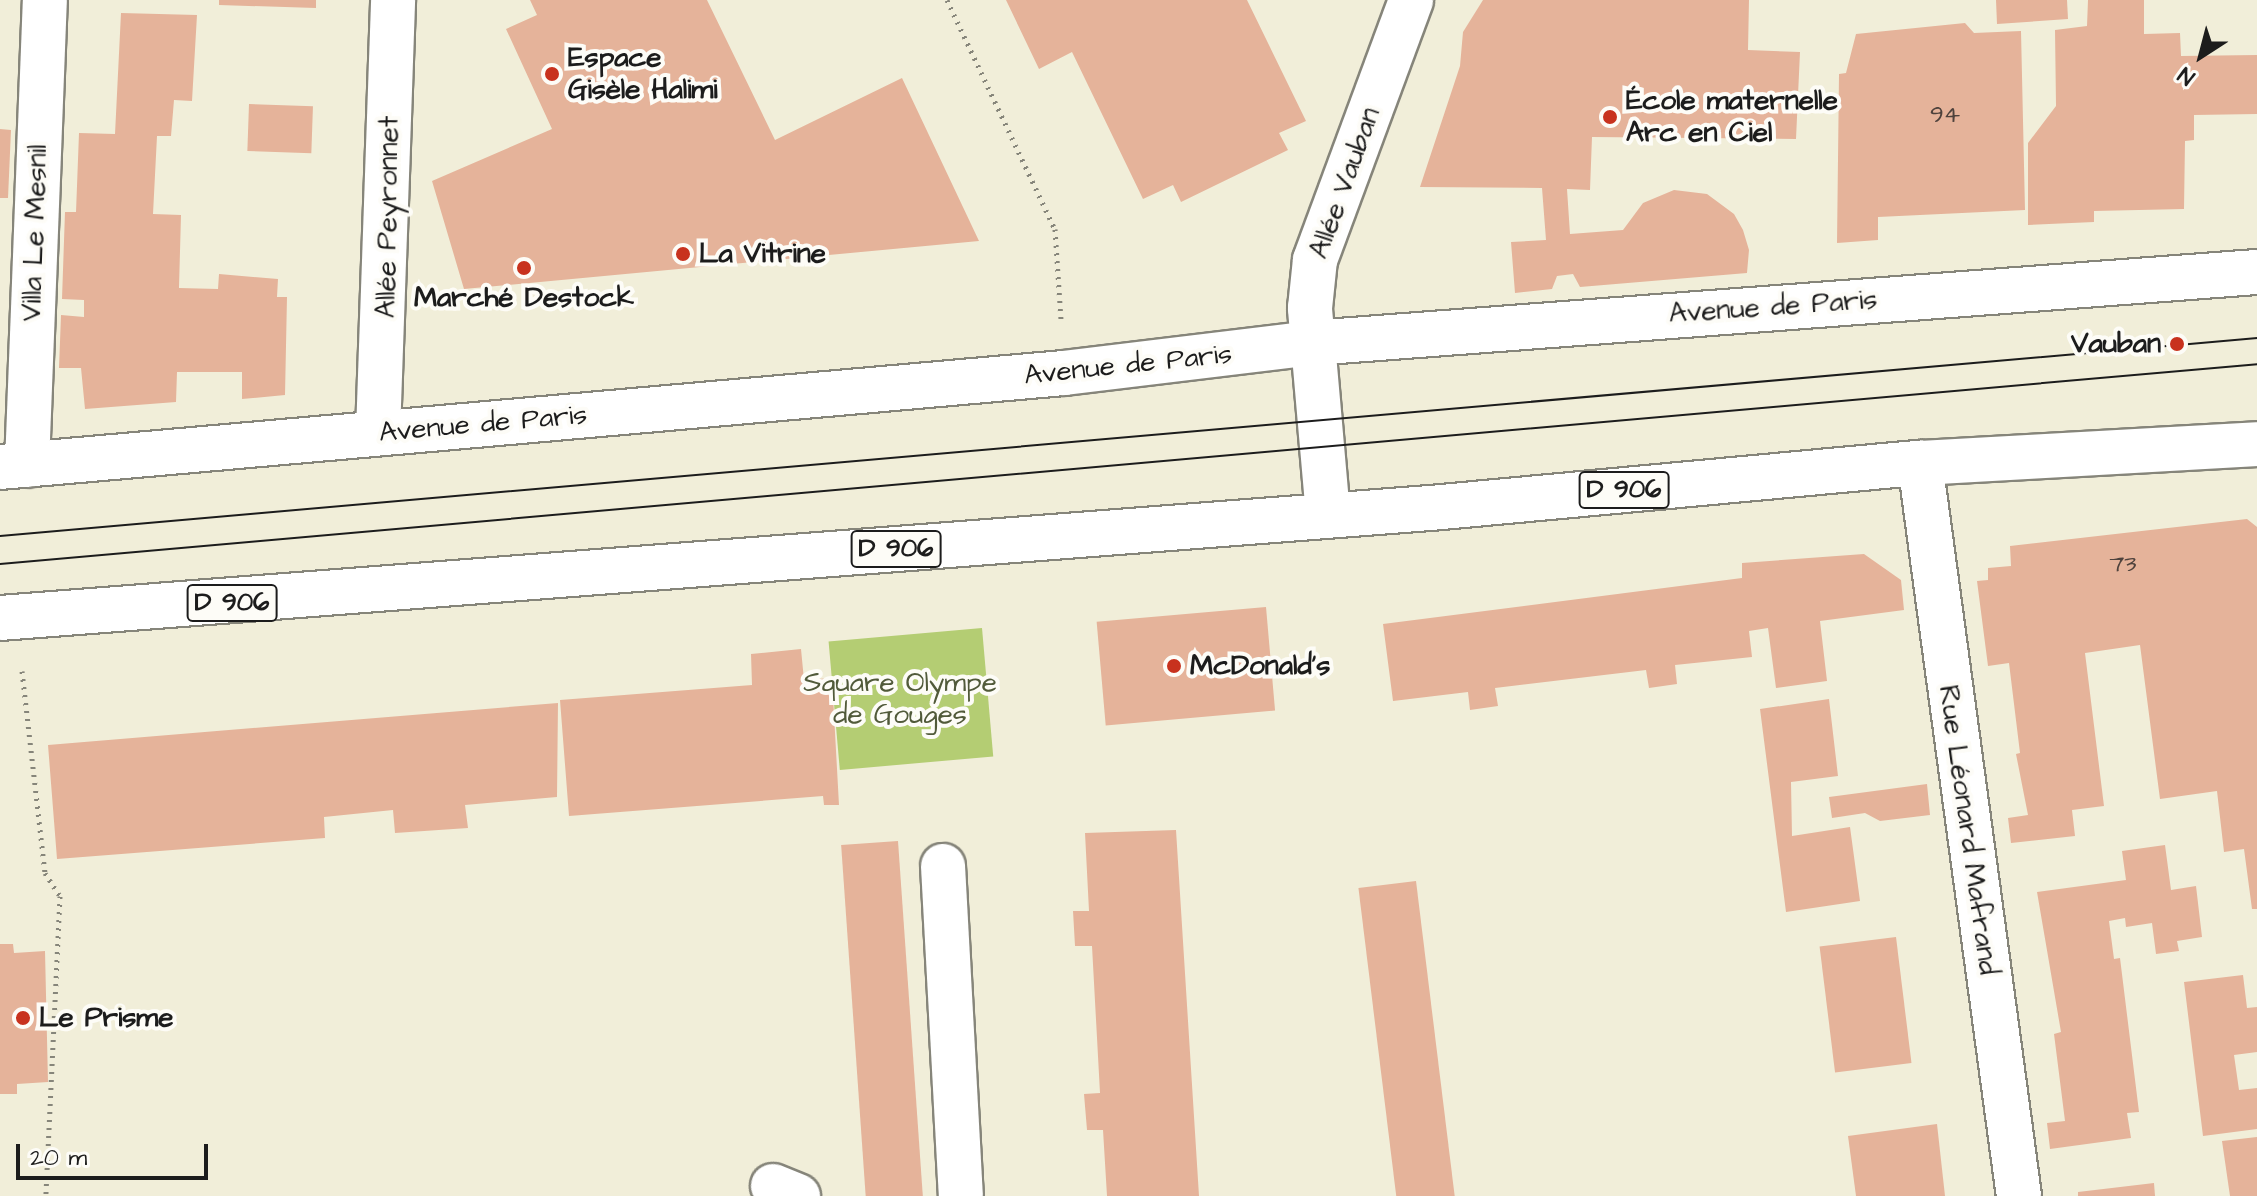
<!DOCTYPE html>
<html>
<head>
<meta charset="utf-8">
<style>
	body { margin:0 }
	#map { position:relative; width:2257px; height:1196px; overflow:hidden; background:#f1eed9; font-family:"Architects Daughter",sans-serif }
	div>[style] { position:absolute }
	.green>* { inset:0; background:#b4cd73; transform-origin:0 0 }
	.building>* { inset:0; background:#e5b39a; transform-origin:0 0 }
	.path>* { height:5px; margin-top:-2.5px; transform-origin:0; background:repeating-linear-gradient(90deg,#86857a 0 2px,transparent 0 8px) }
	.roads { filter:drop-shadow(2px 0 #86857a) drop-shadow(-2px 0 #86857a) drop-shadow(0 2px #86857a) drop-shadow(0 -2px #86857a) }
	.minor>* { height:44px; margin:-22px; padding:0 22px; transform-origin:22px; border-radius:22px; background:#fff }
	.primary>* { height:44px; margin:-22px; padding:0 22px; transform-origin:22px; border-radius:22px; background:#fff }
	.tram>* { height:2px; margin:-1px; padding:0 1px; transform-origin:1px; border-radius:1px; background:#1c1c1c }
	.dots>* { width:22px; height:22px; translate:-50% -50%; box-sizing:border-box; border:4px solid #fdfcf7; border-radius:50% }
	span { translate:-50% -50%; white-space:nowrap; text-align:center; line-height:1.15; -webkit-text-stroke:8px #fdfcf7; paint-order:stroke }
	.number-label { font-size:24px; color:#4e423c }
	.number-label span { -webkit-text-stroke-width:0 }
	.shield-label span { padding:2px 6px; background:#fdfcf7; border:2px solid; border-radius:6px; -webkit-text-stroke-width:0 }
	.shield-label { font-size:26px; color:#1c1c1c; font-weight:700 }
	.poi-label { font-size:28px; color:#1c1c1c; font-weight:700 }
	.left { translate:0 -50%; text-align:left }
	.right { translate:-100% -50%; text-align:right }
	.street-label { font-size:28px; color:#1c1c1c }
	.park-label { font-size:28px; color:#515a3a }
	.north { position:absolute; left:2161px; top:16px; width:80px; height:80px; -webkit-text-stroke:6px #fdfcf7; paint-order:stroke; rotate:216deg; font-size:22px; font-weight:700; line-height:32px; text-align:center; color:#1c1c1c }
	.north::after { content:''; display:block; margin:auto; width:28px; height:36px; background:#1c1c1c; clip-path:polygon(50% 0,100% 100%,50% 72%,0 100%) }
	.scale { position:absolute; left:16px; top:1144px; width:192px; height:36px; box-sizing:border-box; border:4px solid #1c1c1c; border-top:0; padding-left:10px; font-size:24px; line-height:28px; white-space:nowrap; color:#1c1c1c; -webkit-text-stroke:6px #fdfcf7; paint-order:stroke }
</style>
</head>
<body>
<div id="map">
	<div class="green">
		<i style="left:982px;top:628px;width:129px;height:154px;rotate:85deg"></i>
	</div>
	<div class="building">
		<i style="clip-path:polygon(219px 0,316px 0,316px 8px,219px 5px)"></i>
		<i style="clip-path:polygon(530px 0,707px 0,775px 140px,902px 78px,979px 241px,464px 289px,432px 181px,552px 129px,506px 29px,537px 15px)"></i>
		<i style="clip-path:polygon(1006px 0,1247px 0,1306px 121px,1279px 133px,1288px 150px,1181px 202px,1173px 185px,1143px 199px,1072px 52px,1039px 69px)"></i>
		<i style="clip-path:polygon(1483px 0,1749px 0,1748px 50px,1800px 52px,1796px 139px,1592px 137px,1590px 190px,1567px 189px,1570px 234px,1623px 230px,1643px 203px,1674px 190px,1707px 194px,1734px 214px,1743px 230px,1749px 250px,1747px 273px,1580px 287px,1573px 274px,1557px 276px,1552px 289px,1515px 293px,1511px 242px,1546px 240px,1542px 188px,1420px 187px,1460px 66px,1463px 32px)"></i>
		<i style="clip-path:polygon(1996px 0,2067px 0,2068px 19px,1997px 24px)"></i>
		<i style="clip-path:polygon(2088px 0,2144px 0,2144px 34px,2180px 33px,2181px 56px,2257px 55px,2257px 114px,2194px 115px,2194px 140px,2185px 141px,2184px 209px,2094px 211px,2094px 222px,2028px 225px,2028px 143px,2056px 106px,2055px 30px,2087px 26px)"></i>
		<i style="clip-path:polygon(121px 13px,197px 15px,192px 101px,174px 100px,171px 136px,157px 136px,153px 214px,181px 215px,179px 288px,218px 289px,219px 274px,278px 279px,277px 297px,287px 297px,285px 395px,242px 399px,242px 372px,177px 372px,176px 402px,85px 409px,81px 368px,59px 368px,61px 315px,84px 317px,84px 300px,62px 299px,65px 212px,76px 212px,79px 133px,115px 134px)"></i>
		<i style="clip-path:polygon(1965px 23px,1974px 33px,2021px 31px,2025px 210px,1878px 217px,1878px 240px,1837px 243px,1839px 74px,1846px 73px,1856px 34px)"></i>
		<i style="left:249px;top:104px;width:64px;height:47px;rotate:2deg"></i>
		<i style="clip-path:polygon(0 129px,11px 130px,8px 198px,0 198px)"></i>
		<i style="clip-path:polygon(2247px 519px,2257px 527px,2257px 909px,2252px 909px,2244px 849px,2224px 852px,2217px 791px,2160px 799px,2140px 645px,2085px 653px,2104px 806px,2072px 810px,2075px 836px,2011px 843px,2008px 818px,2028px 815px,2016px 754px,2020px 753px,2009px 663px,1988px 666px,1977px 581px,1988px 580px,1988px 568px,2011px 566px,2010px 546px)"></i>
		<i style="clip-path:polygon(1864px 554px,1901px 580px,1904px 610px,1820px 621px,1827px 681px,1776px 688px,1768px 628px,1749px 631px,1752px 657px,1675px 665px,1677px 684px,1649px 688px,1646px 670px,1495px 688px,1498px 706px,1470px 710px,1468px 692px,1393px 701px,1383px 624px,1742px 578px,1742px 563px)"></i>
		<i style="left:1266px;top:607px;width:104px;height:170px;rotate:85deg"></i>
		<i style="clip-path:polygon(801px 649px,804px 680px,832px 678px,839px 805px,824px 805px,823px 796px,569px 816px,560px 700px,752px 685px,751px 654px)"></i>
		<i style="clip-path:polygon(1829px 699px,1838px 776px,1791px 782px,1792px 836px,1850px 827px,1860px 901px,1786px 912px,1760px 709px)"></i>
		<i style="clip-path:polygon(558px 703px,557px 797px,465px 805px,468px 828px,395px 833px,393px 810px,324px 817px,325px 838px,57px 859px,48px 745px)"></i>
		<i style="clip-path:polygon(1927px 784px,1930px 815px,1880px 821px,1865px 813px,1832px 818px,1829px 797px)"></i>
		<i style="clip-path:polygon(1176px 830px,1199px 1196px,1107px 1196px,1103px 1130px,1087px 1130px,1084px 1094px,1100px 1093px,1092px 946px,1075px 946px,1073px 911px,1089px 911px,1085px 833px)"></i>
		<i style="left:898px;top:841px;width:356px;height:57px;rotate:86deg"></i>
		<i style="clip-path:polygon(2165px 845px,2171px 890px,2196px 886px,2202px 937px,2177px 941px,2179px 951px,2156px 954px,2152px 923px,2126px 927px,2125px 918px,2109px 921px,2114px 959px,2120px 958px,2139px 1112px,2127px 1113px,2131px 1138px,2050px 1149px,2047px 1123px,2065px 1121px,2054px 1034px,2061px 1032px,2037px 892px,2126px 880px,2122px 851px)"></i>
		<i style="left:1416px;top:881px;width:318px;height:58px;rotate:83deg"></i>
		<i style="left:1896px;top:937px;width:127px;height:77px;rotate:83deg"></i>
		<i style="clip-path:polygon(0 944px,13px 944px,14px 953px,45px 951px,48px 1082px,17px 1084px,17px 1094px,0 1094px)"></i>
		<i style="clip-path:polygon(2243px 975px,2247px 1008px,2257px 1007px,2257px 1052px,2234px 1055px,2239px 1090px,2257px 1088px,2257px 1129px,2203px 1136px,2184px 982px)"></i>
		<i style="clip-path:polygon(1937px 1124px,1945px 1196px,1856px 1196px,1848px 1136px)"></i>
		<i style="clip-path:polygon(2257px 1137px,2257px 1196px,2230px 1196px,2222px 1141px)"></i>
		<i style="clip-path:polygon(2154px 1183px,2155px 1196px,2078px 1196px,2078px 1192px)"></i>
	</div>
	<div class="path">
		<i style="left:947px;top:0;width:253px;rotate:64.8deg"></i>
		<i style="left:1055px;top:229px;width:90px;rotate:86.2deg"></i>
		<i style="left:22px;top:671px;width:203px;rotate:83.5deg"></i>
		<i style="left:45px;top:873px;width:27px;rotate:57deg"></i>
		<i style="left:60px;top:896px;width:300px;rotate:92.7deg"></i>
	</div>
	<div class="roads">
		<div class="minor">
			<i style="left:378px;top:433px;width:433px;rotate:-88deg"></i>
			<i style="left:1920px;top:463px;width:740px;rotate:82.31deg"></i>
			<i style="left:27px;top:465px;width:465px;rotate:-87.8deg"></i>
			<i style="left:0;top:467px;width:1068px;rotate:-5.05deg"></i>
			<i style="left:1064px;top:373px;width:250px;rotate:-6.9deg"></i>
			<i style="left:1312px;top:343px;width:948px;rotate:-4.3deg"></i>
			<i style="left:1328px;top:515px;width:208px;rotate:-95deg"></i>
			<i style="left:1310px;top:308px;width:48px;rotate:-84.1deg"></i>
			<i style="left:1315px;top:260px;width:277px;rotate:-69.7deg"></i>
			<i style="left:943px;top:866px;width:330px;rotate:86.9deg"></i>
			<i style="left:773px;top:1186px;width:27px;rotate:22deg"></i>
		</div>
		<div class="primary">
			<i style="left:0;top:618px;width:1435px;rotate:-4.4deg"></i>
			<i style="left:1431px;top:508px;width:491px;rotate:-5.3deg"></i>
			<i style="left:1920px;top:463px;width:338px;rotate:-3.2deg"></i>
		</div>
	</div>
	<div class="tram">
		<i style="left:0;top:536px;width:2266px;rotate:-5.01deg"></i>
		<i style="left:0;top:564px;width:2266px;rotate:-5.06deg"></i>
	</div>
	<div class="dots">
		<i style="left:552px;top:74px;background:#c8321e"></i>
		<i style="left:1610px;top:117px;background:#c8321e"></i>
		<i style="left:683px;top:254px;background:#c8321e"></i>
		<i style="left:524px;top:268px;background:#c8321e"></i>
		<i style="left:2177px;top:344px;background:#c8321e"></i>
		<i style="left:1174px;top:666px;background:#c8321e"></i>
		<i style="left:23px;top:1018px;background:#c8321e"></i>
	</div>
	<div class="number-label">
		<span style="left:1945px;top:116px">94</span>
		<span style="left:2123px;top:565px">73</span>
	</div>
	<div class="shield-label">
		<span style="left:1624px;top:490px">D 906</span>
		<span style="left:896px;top:549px">D 906</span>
		<span style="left:232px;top:603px">D 906</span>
	</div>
	<div class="poi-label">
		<span class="left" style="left:568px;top:74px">Espace<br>Gisèle Halimi</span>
		<span class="left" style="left:1626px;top:117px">École maternelle<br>Arc en Ciel</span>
		<span class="left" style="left:699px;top:254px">La Vitrine</span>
		<span style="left:524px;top:298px">Marché Destock</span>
		<span class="right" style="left:2161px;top:344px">Vauban</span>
		<span class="left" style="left:1190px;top:666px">McDonald's</span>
		<span class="left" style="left:39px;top:1018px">Le Prisme</span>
	</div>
	<div class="street-label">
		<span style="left:1345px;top:183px;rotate:-70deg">Allée Vauban</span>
		<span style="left:388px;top:217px;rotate:-89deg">Allée Peyronnet</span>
		<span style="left:35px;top:233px;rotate:-88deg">Villa Le Mesnil</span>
		<span style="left:1773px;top:307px;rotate:-4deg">Avenue de Paris</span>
		<span style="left:1128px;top:365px;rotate:-6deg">Avenue de Paris</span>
		<span style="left:483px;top:424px;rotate:-5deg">Avenue de Paris</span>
		<span style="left:1968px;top:830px;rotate:82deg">Rue Léonard Mafrand</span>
	</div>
	<div class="park-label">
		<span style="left:900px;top:699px">Square Olympe<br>de Gouges</span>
	</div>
	<div class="north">N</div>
	<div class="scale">20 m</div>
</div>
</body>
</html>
